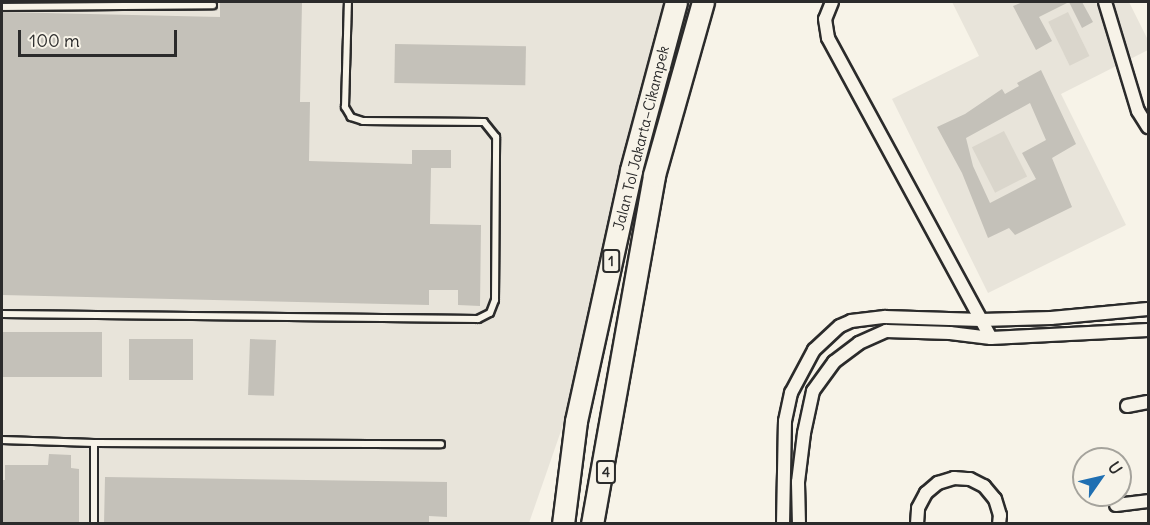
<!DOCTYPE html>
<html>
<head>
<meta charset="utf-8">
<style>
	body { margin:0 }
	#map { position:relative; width:1150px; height:525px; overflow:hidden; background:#f7f3e8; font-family:Delius,sans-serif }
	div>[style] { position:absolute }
	.built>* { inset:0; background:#e8e4da }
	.green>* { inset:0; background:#dad6cc; transform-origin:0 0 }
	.building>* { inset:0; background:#c4c1b9; transform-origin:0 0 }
	.roads { filter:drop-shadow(2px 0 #2b2b2b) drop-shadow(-2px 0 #2b2b2b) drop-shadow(0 2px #2b2b2b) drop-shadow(0 -2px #2b2b2b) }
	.lane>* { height:6px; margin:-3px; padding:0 3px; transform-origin:3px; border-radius:3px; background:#f7f3e8 }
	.street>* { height:12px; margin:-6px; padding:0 6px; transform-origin:6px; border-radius:6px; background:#f7f3e8 }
	.highway>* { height:21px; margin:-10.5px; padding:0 10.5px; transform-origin:10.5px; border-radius:10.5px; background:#f7f3e8 }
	span { translate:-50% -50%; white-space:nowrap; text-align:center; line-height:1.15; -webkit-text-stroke:5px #f7f3e8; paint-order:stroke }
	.shield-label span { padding:2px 4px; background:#f7f3e8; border:2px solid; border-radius:4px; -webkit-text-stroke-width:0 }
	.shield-label { font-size:14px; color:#2b2b2b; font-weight:700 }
	.street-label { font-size:15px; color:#2b2b2b }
	.frame { position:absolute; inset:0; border:3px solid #2b2b2b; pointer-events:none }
	.north { position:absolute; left:1072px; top:447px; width:60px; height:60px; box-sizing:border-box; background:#f7f3e8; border:2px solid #a5a39c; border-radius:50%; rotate:56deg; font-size:16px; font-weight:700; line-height:24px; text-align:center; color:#2b2b2b }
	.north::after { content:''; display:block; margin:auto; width:21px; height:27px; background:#1f6fb2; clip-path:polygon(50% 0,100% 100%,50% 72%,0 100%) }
	.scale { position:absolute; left:18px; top:30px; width:159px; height:27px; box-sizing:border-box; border:3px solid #2b2b2b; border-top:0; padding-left:8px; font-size:18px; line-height:21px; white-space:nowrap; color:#2b2b2b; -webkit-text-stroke:4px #f7f3e8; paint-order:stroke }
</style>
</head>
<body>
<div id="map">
	<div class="built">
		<i style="clip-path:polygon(2px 2px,663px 2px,562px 428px,529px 523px,2px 523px)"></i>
		<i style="clip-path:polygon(952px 2px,1129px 2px,1148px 40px,1148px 50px,1061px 94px,1126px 225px,988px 293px,892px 99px,979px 56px)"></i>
	</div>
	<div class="green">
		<i style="left:1068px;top:12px;width:49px;height:22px;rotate:64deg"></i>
		<i style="left:1004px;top:131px;width:51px;height:36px;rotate:63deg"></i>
	</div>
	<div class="building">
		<i style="clip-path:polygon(220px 2px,302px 2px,300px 102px,310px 102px,309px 161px,412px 164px,412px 150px,451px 150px,451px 168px,431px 168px,430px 224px,481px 225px,480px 306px,458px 305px,458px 290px,429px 290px,429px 305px,2px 295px,2px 12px,220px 17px)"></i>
		<i style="clip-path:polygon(1023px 2px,1082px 2px,1093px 22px,1082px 28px,1069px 2px,1039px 17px,1052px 41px,1036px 50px,1013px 6px)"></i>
		<i style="left:395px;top:44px;width:131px;height:39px;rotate:1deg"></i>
		<i style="clip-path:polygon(evenodd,1041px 70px,1076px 144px,1052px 158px,1072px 207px,1015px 235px,1009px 228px,988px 238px,962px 173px,937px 127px,965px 114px,1002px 89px,1005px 94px,1019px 86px,1017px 83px,1041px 70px,1030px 103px,1046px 140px,1022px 153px,1036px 179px,990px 203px,973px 166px,966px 138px,1030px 103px)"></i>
		<i style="left:2px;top:332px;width:100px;height:45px"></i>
		<i style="left:129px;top:339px;width:64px;height:41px"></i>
		<i style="left:250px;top:339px;width:26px;height:56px;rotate:2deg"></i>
		<i style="clip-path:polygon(49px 454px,71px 455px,71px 468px,79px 469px,79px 524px,2px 524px,2px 480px,5px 480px,5px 465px,48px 465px)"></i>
		<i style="clip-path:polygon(105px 477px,447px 482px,447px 517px,429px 516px,429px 524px,104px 524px)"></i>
	</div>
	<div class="roads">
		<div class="lane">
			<i style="left:2px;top:7px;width:211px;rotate:-0.5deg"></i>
			<i style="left:2px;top:314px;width:476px;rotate:0.6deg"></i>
			<i style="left:478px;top:319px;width:13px;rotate:-27deg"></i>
			<i style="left:490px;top:313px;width:14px;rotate:-69deg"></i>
			<i style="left:495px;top:300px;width:163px;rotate:-89.6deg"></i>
			<i style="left:496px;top:137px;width:19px;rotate:-129deg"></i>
			<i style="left:484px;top:122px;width:121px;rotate:-179.5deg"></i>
			<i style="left:363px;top:121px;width:13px;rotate:-162deg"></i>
			<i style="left:351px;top:117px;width:12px;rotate:-121deg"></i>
			<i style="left:345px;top:107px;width:105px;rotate:-88.4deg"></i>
			<i style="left:2px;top:440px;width:92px;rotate:1.9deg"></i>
			<i style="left:94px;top:443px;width:347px;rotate:0.2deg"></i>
			<i style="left:94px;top:524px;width:81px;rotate:-90deg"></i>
		</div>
		<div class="street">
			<i style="left:832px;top:2px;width:18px;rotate:112deg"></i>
			<i style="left:825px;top:19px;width:19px;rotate:81deg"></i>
			<i style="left:828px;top:38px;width:341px;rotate:61.5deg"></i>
			<i style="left:1105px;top:2px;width:114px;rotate:73.2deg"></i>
			<i style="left:1138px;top:111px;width:19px;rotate:58deg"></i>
			<i style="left:1127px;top:406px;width:21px;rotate:-11deg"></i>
			<i style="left:1116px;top:505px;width:32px;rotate:-7deg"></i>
			<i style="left:783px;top:524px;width:103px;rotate:-88.9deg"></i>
			<i style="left:785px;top:421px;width:29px;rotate:-78deg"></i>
			<i style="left:791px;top:393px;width:49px;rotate:-61.9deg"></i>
			<i style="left:814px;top:350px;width:35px;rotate:-43deg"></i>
			<i style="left:840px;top:326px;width:12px;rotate:-24deg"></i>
			<i style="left:851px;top:321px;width:34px;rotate:-7deg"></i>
			<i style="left:885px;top:317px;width:96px;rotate:1.8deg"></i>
			<i style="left:981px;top:320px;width:70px;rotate:-1.6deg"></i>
			<i style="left:1051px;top:318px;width:97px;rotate:-5.3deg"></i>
			<i style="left:799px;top:524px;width:42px;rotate:-91.4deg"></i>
			<i style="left:798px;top:482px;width:49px;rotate:-83deg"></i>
			<i style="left:804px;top:433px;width:43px;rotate:-77.9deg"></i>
			<i style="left:813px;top:391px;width:36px;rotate:-54deg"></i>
			<i style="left:834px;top:362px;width:31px;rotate:-37deg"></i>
			<i style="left:859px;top:343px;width:30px;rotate:-24deg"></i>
			<i style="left:886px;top:331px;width:64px;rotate:1.8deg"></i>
			<i style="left:950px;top:333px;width:41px;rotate:7deg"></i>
			<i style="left:991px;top:338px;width:157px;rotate:-2.9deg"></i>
			<i style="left:917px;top:524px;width:16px;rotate:-86deg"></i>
			<i style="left:918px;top:508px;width:17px;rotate:-62deg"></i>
			<i style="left:926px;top:493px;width:16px;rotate:-40deg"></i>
			<i style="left:938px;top:483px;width:17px;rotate:-17deg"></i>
			<i style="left:954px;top:478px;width:16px;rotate:4deg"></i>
			<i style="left:970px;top:479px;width:16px;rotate:27deg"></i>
			<i style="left:984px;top:486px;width:17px;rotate:50deg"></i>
			<i style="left:995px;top:499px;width:17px;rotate:73deg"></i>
			<i style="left:1000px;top:515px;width:9px;rotate:96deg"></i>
		</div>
		<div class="highway">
			<i style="left:563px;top:524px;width:104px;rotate:-82.8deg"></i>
			<i style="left:576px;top:421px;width:257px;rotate:-77.6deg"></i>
			<i style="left:631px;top:170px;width:174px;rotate:-75deg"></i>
			<i style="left:592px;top:524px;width:354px;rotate:-79.9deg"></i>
			<i style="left:654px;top:175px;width:180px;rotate:-74.2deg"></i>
		</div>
	</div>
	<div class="shield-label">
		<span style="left:611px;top:261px">1</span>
		<span style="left:606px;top:472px">4</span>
	</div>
	<div class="street-label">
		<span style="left:641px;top:138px;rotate:-76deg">Jalan Tol Jakarta–Cikampek</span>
	</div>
	<div class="frame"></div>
	<div class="north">U</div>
	<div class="scale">100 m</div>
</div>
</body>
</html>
